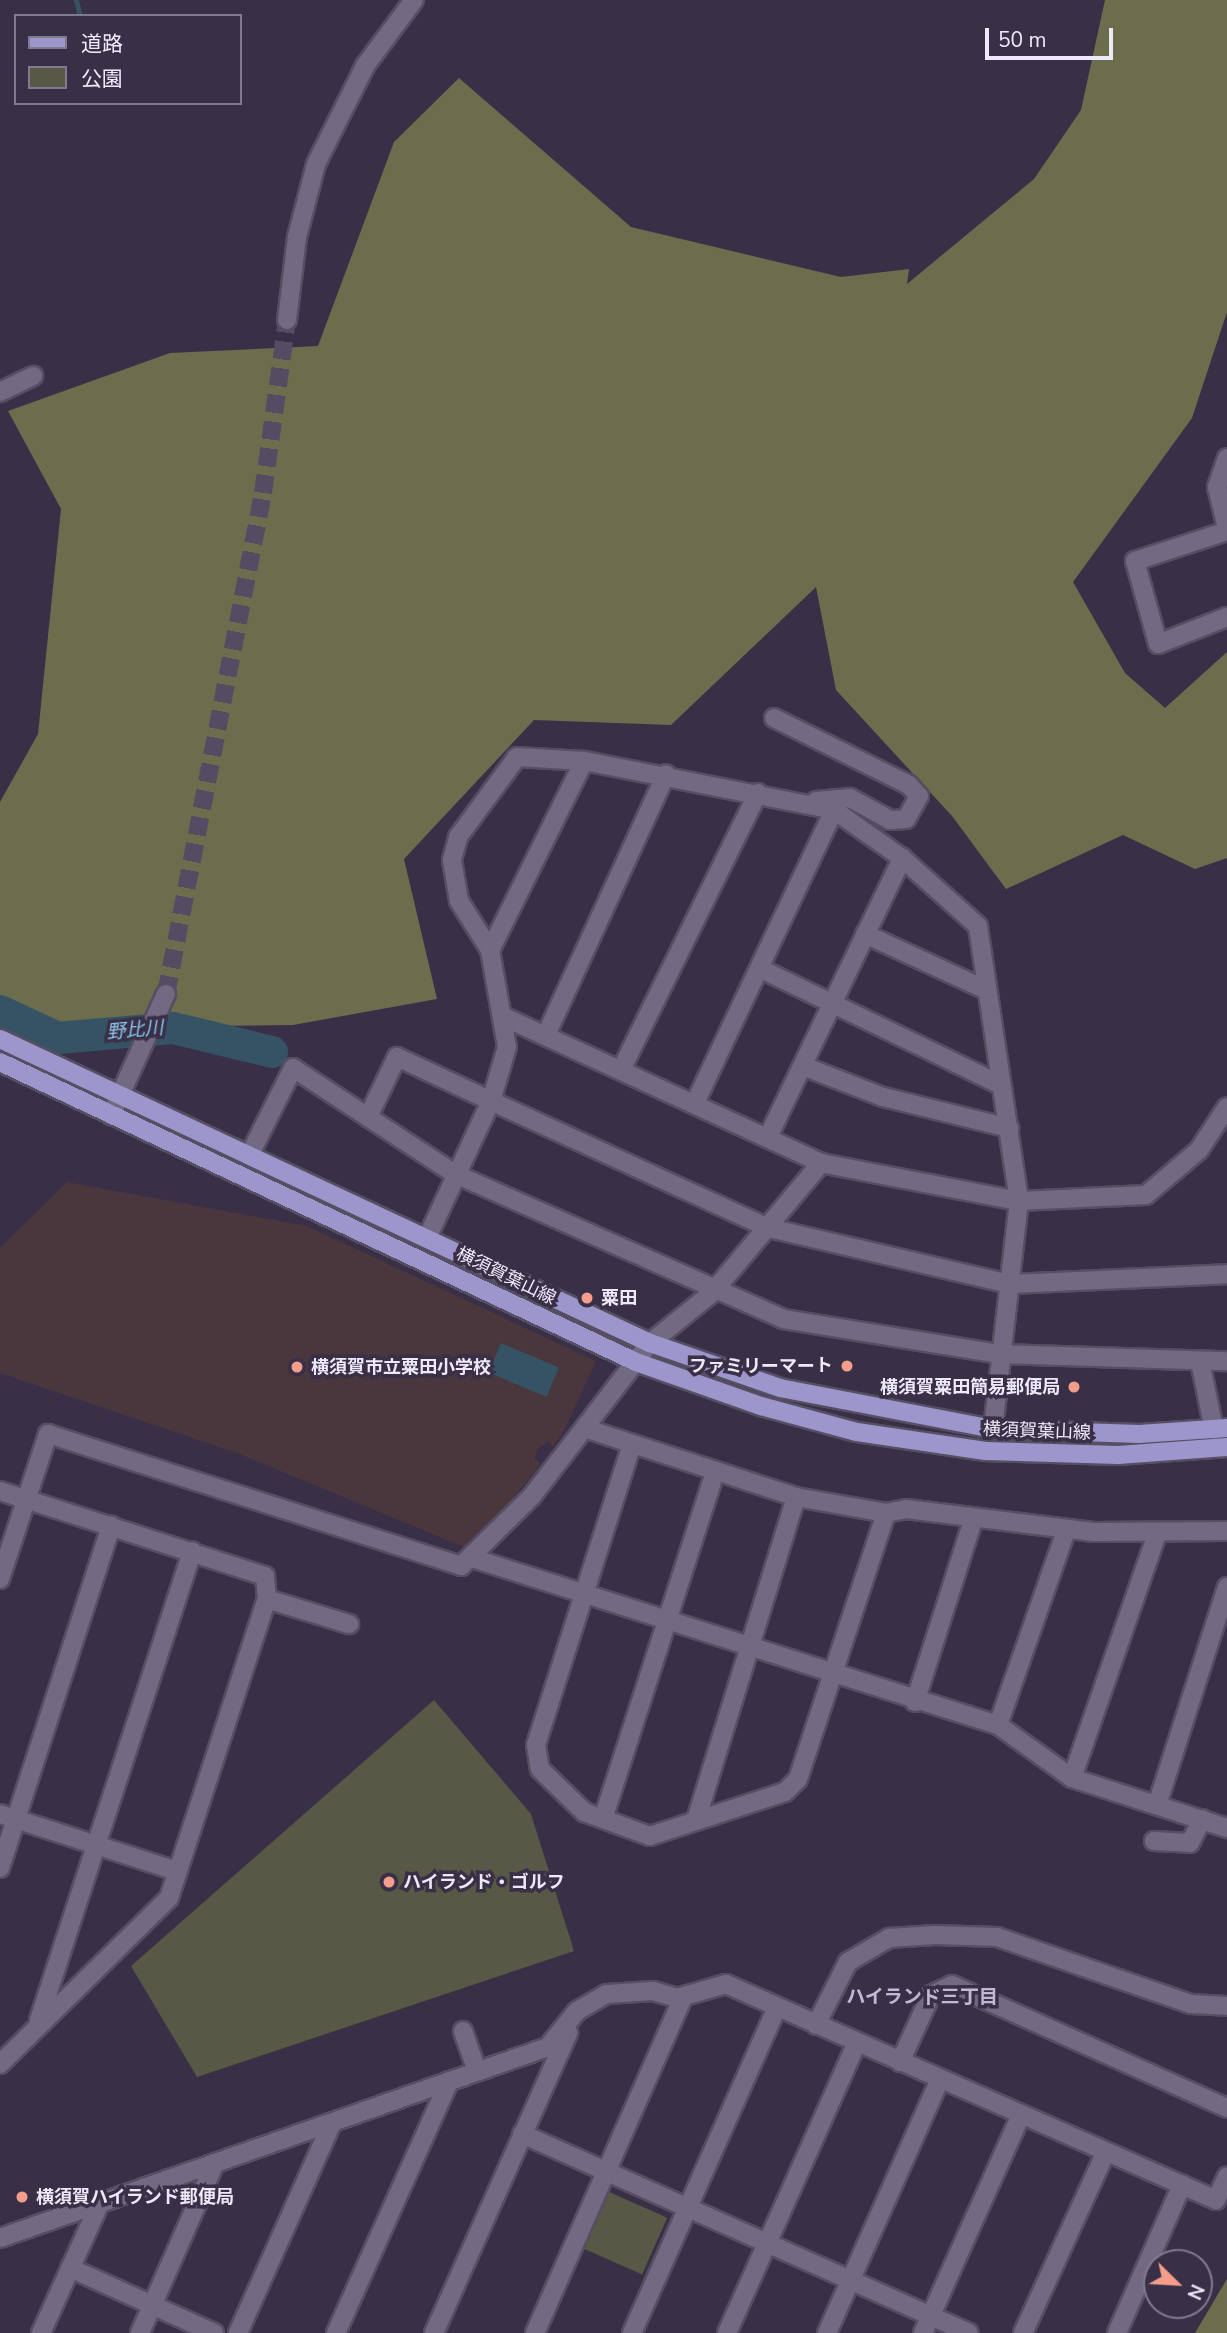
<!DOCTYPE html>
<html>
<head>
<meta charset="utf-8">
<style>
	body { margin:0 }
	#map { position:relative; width:1227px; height:2333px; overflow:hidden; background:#393047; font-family:"Nunito Sans","Noto Sans JP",sans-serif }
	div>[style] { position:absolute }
	.education>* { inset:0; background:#4a363d }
	.green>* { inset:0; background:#575845; transform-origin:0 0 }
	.forest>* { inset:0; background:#6b6d4d }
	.water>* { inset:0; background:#355365; transform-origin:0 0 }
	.stream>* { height:5px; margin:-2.5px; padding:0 2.5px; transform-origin:2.5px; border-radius:2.5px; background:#355365 }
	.river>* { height:32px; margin:-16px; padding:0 16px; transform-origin:16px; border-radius:16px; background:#355365 }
	.minor-tunnel>* { height:18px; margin-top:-9px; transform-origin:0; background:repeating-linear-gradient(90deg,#544c62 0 18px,transparent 0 27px) }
	.roads { filter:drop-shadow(2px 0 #564e62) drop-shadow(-2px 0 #564e62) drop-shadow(0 2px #564e62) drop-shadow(0 -2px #564e62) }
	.minor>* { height:18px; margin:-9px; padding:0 9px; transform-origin:9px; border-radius:9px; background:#726983 }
	.major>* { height:18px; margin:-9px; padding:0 9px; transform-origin:9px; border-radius:9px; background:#9c96cc }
	.dots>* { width:19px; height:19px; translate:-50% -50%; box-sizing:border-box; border:4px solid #393047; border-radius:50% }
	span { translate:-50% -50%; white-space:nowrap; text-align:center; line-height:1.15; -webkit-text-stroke:7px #393047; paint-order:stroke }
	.street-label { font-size:18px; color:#eee9f8 }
	.poi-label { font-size:18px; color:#eee9f8; font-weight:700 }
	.left { translate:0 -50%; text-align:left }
	.right { translate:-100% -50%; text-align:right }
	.water-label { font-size:19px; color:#8ec6ea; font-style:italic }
	.neighbourhood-label { font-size:19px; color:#c2b8d5; font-weight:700 }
	.legend { position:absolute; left:14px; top:14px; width:228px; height:91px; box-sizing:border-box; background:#393047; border:2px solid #817a8e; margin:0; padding:9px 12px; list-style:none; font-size:21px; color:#eee9f8 }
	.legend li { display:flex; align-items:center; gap:14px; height:35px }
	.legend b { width:35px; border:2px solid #817a8e }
	.north { position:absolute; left:1143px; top:2249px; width:70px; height:70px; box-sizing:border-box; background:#393047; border:2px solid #817a8e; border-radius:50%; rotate:114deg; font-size:19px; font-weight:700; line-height:28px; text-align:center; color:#eee9f8 }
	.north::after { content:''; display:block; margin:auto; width:24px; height:32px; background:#f49d8b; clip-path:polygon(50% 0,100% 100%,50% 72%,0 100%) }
	.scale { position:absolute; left:985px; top:28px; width:128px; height:32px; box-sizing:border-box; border:4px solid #eee9f8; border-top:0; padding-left:9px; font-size:21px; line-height:24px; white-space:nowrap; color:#eee9f8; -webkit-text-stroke:5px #393047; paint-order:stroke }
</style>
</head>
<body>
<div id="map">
	<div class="education">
		<i style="clip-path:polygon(67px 1182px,307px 1226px,596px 1361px,564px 1431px,553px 1446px,548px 1441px,538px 1449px,534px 1459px,541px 1464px,471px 1550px,237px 1453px,0 1373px,0 1248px)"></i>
	</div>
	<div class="green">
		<i style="clip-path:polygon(434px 1700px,531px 1814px,574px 1951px,197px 2077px,131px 1966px)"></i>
		<i style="left:607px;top:2191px;width:66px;height:62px;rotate:24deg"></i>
	</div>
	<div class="forest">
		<i style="clip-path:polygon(1105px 0,1227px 0,1227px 312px,1192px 418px,1073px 582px,1125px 673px,1165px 708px,1227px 652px,1227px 858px,1195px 869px,1123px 835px,1006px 889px,952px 816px,836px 690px,816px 587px,671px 725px,534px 720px,404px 859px,437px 999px,293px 1025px,17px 1028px,0 1015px,0 802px,38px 734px,61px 509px,8px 411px,170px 353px,318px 346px,394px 142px,459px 78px,631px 227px,841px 277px,909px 269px,907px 284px,1034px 179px,1081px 110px)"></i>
		<i style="clip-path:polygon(1227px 2279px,1227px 2333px,1195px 2333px,1218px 2294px)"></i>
	</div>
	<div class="water">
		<i style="left:501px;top:1343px;width:63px;height:32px;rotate:23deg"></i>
	</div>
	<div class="stream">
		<i style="left:76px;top:0;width:16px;rotate:76deg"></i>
	</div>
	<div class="river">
		<i style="left:0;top:1011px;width:64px;rotate:25deg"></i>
		<i style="left:58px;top:1038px;width:115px;rotate:-5deg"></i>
		<i style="left:173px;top:1028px;width:102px;rotate:13.6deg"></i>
	</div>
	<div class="minor-tunnel">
		<i style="left:166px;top:994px;width:510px;rotate:-79.04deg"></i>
		<i style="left:263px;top:493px;width:175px;rotate:-82.1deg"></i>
	</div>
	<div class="roads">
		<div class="minor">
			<i style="left:287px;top:320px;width:84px;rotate:-83.1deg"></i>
			<i style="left:297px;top:237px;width:75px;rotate:-75.4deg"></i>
			<i style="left:316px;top:164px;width:110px;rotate:-63.4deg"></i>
			<i style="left:365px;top:66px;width:82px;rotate:-53.4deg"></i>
			<i style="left:0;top:392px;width:37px;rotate:-26deg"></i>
			<i style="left:1227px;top:458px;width:31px;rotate:109deg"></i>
			<i style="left:1217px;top:487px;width:42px;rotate:76.3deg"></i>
			<i style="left:1227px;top:531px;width:97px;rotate:161.9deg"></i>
			<i style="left:1135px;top:561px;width:86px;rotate:74.5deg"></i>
			<i style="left:1158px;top:644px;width:74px;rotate:-21.4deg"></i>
			<i style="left:774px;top:718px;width:151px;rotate:26.4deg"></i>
			<i style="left:909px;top:785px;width:15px;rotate:48deg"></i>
			<i style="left:919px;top:796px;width:26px;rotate:119deg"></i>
			<i style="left:906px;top:819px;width:16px;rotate:176deg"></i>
			<i style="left:890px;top:820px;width:46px;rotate:-151.2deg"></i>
			<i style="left:850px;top:798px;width:34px;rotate:175deg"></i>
			<i style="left:865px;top:934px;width:131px;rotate:24.8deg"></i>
			<i style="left:490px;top:950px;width:58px;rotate:-122.3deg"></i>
			<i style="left:459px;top:901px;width:42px;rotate:-99.7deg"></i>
			<i style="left:452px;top:860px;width:24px;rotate:-75deg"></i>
			<i style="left:458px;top:837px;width:99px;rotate:-53.6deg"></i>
			<i style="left:517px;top:757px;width:67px;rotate:3.4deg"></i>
			<i style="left:761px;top:969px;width:264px;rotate:25.8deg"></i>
			<i style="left:504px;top:1017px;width:349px;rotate:24.7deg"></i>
			<i style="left:546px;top:1035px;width:287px;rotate:-65.3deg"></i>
			<i style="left:803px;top:1066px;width:86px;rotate:21.2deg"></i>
			<i style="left:883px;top:1097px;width:130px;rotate:13.8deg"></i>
			<i style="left:621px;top:1070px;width:309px;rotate:-63.7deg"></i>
			<i style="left:695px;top:1103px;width:324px;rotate:-64.6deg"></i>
			<i style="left:111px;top:1115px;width:133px;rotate:-65.6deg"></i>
			<i style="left:768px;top:1137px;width:310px;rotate:-64.3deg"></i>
			<i style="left:250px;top:1154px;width:96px;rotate:-63.4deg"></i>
			<i style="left:293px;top:1068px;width:194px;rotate:33.2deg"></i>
			<i style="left:455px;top:1174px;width:359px;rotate:23.8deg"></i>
			<i style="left:783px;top:1319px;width:220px;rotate:9.2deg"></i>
			<i style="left:1000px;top:1354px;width:227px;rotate:1.8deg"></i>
			<i style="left:428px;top:1236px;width:149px;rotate:-65deg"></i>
			<i style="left:491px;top:1101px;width:306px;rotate:24.6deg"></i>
			<i style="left:769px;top:1228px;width:247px;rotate:13.1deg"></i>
			<i style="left:1010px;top:1284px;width:217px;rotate:-2.6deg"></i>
			<i style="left:1200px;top:1361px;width:70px;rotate:78.5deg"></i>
			<i style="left:587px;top:1429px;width:220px;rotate:18deg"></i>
			<i style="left:796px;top:1497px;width:91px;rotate:10.1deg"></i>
			<i style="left:886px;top:1513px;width:20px;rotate:-11deg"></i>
			<i style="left:906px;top:1509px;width:189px;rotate:7deg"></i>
			<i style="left:1094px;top:1532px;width:133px;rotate:-0.4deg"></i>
			<i style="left:993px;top:1429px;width:229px;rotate:-83.5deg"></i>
			<i style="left:1019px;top:1201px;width:127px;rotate:-2.7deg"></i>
			<i style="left:1146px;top:1195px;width:70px;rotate:-40.3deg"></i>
			<i style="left:1199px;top:1150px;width:51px;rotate:-56.9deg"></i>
			<i style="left:632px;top:1444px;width:316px;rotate:107.7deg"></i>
			<i style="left:536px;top:1745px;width:24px;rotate:81deg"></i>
			<i style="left:540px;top:1769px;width:62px;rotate:44.3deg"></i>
			<i style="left:584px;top:1812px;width:70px;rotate:20deg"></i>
			<i style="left:650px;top:1836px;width:142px;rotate:-18.1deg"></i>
			<i style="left:785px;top:1792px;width:18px;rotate:-45deg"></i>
			<i style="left:798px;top:1779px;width:280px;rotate:-71.7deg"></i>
			<i style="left:0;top:1491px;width:278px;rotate:17.8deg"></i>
			<i style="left:265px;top:1576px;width:23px;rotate:85deg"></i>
			<i style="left:267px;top:1599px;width:86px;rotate:17deg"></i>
			<i style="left:475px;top:1559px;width:549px;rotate:17.61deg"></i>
			<i style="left:998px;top:1725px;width:91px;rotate:35.6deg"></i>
			<i style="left:1072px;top:1778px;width:163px;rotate:17.9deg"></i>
			<i style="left:0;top:1579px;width:153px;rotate:-71.7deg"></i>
			<i style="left:48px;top:1434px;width:434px;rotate:17.7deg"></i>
			<i style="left:461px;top:1566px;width:100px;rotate:-44.6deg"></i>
			<i style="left:532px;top:1496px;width:193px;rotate:-52.4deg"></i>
			<i style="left:650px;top:1343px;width:80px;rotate:-38.9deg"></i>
			<i style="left:712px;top:1293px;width:170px;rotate:-50deg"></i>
			<i style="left:821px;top:1163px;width:202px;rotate:10.9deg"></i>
			<i style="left:1019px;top:1201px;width:278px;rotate:-98.5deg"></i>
			<i style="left:978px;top:926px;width:102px;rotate:-138.2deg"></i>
			<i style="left:902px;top:858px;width:83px;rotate:-144.8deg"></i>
			<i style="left:834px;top:810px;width:255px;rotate:-168.9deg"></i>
			<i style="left:584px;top:761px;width:211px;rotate:116.4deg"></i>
			<i style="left:490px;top:950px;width:98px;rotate:80.1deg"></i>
			<i style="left:507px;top:1047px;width:56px;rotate:106.5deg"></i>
			<i style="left:491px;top:1101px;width:104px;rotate:-154.9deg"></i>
			<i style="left:397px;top:1057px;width:67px;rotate:115.8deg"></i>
			<i style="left:915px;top:1702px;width:191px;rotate:-72.3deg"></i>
			<i style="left:998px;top:1725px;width:206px;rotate:-70.7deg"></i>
			<i style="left:1072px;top:1778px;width:258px;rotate:-70.8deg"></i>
			<i style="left:1157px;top:1805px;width:229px;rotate:-72.2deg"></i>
			<i style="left:0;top:1814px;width:186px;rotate:17.9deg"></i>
			<i style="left:697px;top:1817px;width:335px;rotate:-72.8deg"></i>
			<i style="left:603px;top:1819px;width:364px;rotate:-72.1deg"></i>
			<i style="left:1154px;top:1841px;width:36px;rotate:3deg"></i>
			<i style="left:1190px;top:1843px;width:27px;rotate:-63deg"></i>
			<i style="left:0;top:1868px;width:360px;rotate:-72deg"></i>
			<i style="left:39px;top:2020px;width:493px;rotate:-71.9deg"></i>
			<i style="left:816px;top:2025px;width:71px;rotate:-63.1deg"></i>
			<i style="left:848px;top:1962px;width:48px;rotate:-30.3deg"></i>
			<i style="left:889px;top:1938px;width:46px;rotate:-3.7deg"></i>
			<i style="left:935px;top:1935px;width:62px;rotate:1.8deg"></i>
			<i style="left:997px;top:1937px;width:205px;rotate:19.1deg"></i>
			<i style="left:1191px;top:2004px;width:36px;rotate:3deg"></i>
			<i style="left:463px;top:2031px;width:42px;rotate:70.7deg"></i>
			<i style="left:900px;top:2062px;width:74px;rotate:-65.2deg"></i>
			<i style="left:931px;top:1995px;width:23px;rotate:-25deg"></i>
			<i style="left:952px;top:1985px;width:301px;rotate:24.1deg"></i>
			<i style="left:0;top:2064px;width:237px;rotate:-44.5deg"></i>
			<i style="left:169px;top:1898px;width:315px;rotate:-71.9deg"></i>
			<i style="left:522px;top:2134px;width:489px;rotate:24deg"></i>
			<i style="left:0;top:2238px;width:580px;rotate:-19.22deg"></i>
			<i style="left:548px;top:2047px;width:46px;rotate:-51.1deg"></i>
			<i style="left:577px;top:2011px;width:34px;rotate:-30deg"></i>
			<i style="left:607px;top:1994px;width:46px;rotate:-3.7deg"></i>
			<i style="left:653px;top:1991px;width:25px;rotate:16deg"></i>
			<i style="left:677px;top:1998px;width:51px;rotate:-15.9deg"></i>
			<i style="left:726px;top:1984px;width:535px;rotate:23.79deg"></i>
			<i style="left:1216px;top:2200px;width:26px;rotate:-65deg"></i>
			<i style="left:70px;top:2268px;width:158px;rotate:24.3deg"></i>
			<i style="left:41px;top:2333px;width:141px;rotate:-65.6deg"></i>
			<i style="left:140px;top:2333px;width:184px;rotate:-66.2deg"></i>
			<i style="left:238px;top:2333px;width:230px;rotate:-65.9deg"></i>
			<i style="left:336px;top:2333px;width:276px;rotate:-65.8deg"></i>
			<i style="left:434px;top:2333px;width:329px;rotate:-65.9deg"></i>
			<i style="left:535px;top:2333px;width:366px;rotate:-66.2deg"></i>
			<i style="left:632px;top:2333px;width:356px;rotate:-66deg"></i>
			<i style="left:727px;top:2333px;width:318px;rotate:-65.9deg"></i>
			<i style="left:827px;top:2333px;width:278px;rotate:-66deg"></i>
			<i style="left:923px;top:2333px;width:239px;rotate:-65.8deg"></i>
			<i style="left:1023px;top:2333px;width:199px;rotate:-65.4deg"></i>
			<i style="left:1117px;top:2333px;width:162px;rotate:-66.3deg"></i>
		</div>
		<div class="major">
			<i style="left:0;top:1039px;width:718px;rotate:25.07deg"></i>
			<i style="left:650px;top:1343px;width:138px;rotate:19.1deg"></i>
			<i style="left:780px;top:1388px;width:217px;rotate:10.9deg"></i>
			<i style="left:993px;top:1429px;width:146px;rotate:2deg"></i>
			<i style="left:1139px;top:1434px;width:88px;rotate:-3.9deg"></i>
			<i style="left:0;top:1062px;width:703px;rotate:25.25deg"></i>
			<i style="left:636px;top:1362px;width:133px;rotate:19.4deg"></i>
			<i style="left:761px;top:1406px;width:99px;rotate:15.2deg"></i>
			<i style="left:857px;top:1432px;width:130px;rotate:8.4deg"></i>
			<i style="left:986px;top:1451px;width:132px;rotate:1.7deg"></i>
			<i style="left:1118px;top:1455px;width:109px;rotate:-4.2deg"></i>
		</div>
	</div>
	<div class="dots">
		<i style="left:587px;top:1298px;background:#f49d8b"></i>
		<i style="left:847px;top:1366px;background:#f49d8b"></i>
		<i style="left:297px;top:1367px;background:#f49d8b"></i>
		<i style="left:1074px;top:1387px;background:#f49d8b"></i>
		<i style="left:389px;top:1882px;background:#f49d8b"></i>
		<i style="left:22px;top:2197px;background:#f49d8b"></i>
	</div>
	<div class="street-label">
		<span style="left:506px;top:1276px;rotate:26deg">横須賀葉山線</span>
		<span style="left:1037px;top:1431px;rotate:2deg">横須賀葉山線</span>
	</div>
	<div class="poi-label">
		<span class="left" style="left:601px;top:1298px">粟田</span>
		<span class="right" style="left:833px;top:1366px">ファミリーマート</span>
		<span class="left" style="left:311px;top:1367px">横須賀市立粟田小学校</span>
		<span class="right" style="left:1060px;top:1387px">横須賀粟田簡易郵便局</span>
		<span class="left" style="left:403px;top:1882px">ハイランド・ゴルフ</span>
		<span class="left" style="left:36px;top:2197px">横須賀ハイランド郵便局</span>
	</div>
	<div class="water-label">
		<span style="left:135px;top:1031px;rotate:-5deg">野比川</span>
	</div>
	<div class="neighbourhood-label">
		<span style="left:922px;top:1998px">ハイランド三丁目</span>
	</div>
	<ul class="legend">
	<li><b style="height:9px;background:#9c96cc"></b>道路</li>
	<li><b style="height:19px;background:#575845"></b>公園</li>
	</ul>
	<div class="north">N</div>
	<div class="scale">50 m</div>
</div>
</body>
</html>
